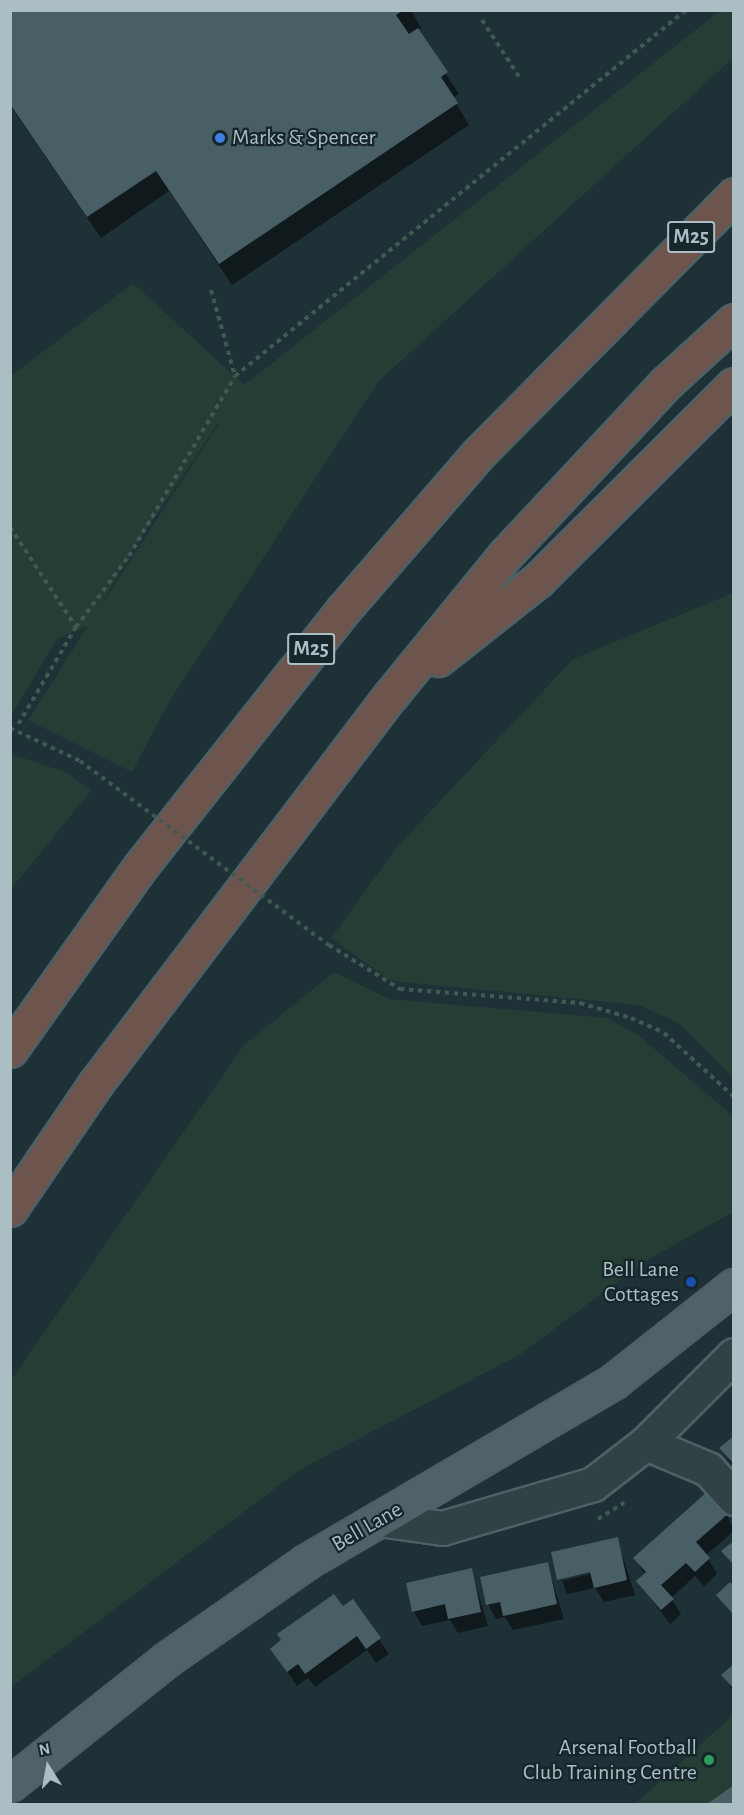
<!DOCTYPE html>
<html>
<head>
<meta charset="utf-8">
<style>
	body { margin:0 }
	#map { position:relative; width:744px; height:1815px; overflow:hidden; background:#1e3136; font-family:"Alegreya Sans",sans-serif }
	div>[style] { position:absolute }
	.green>* { inset:0; background:#243d35 }
	.shadow>* { inset:0; background:#0007 }
	.building>* { inset:0; background:#485f66 }
	.path>* { height:4px; margin-top:-2px; transform-origin:0; background:repeating-linear-gradient(90deg,#415953 0 4.5px,transparent 0 9px) }
	.roads { filter:drop-shadow(2px 0 #4f6065) drop-shadow(-2px 0 #4f6065) drop-shadow(0 2px #4f6065) drop-shadow(0 -2px #4f6065) }
	.minor>* { height:33px; margin:-16.5px; padding:0 16.5px; transform-origin:16.5px; border-radius:16.5px; background:#314247 }
	.major>* { height:33px; margin:-16.5px; padding:0 16.5px; transform-origin:16.5px; border-radius:16.5px; background:#4f6267 }
	.highway>* { height:33px; margin:-16.5px; padding:0 16.5px; transform-origin:16.5px; border-radius:16.5px; background:#6d554e }
	.path-bridge>* { height:4px; margin-top:-2px; transform-origin:0; background:repeating-linear-gradient(90deg,#415953 0 4.5px,transparent 0 9px) }
	.dots>* { width:16px; height:16px; translate:-50% -50%; box-sizing:border-box; border:3px solid #17262b; border-radius:50% }
	span { translate:-50% -50%; white-space:nowrap; text-align:center; line-height:1.15; -webkit-text-stroke:4.5px #17262b; paint-order:stroke }
	.shield-label span { padding:2px 4px; background:#17262b; border:2px solid; border-radius:4px; -webkit-text-stroke-width:0 }
	.shield-label { font-size:21px; color:#abbec4; font-weight:700 }
	.poi-label { font-size:22px; color:#abbec4 }
	.left { translate:0 -50%; text-align:left }
	.right { translate:-100% -50%; text-align:right }
	.street-label { font-size:22px; color:#abbec4 }
	.frame { position:absolute; inset:0; border:12px solid #abbec4; pointer-events:none }
	.north { position:absolute; left:18px; top:1737px; width:60px; height:60px; -webkit-text-stroke:4px #17262b; paint-order:stroke; rotate:349deg; font-size:16px; font-weight:700; line-height:24px; text-align:center; color:#abbec4 }
	.north::after { content:''; display:block; margin:auto; width:21px; height:27px; background:#abbec4; clip-path:polygon(50% 0,100% 100%,50% 72%,0 100%) }
</style>
</head>
<body>
<div id="map">
	<div class="green">
		<i style="clip-path:polygon(evenodd,721px 10px,733px 11px,733px 58px,379px 381px,169px 702px,132px 772px,28px 720px,88px 626px,58px 638px,11px 716px,11px 376px,133px 283px,244px 385px,721px 10px,218px 423px,219px 424px,98px 610px,129px 556px,218px 423px)"></i>
		<i style="clip-path:polygon(733px 593px,733px 1077px,679px 1023px,638px 1005px,391px 981px,331px 938px,398px 846px,573px 659px)"></i>
		<i style="clip-path:polygon(11px 754px,68px 773px,91px 791px,11px 889px)"></i>
		<i style="clip-path:polygon(334px 972px,389px 999px,607px 1018px,638px 1035px,733px 1116px,733px 1212px,647px 1260px,521px 1354px,301px 1469px,11px 1687px,11px 1380px,244px 1045px)"></i>
		<i style="clip-path:polygon(733px 1715px,733px 1804px,635px 1804px)"></i>
	</div>
	<div class="shadow">
		<i style="clip-path:polygon(10px 10px,411px 10px,421px 28px,417px 30px,459px 94px,453px 98px,469px 125px,232px 285px,169px 191px,101px 238px,10px 105px)"></i>
		<i style="clip-path:polygon(734px 1437px,734px 1467px,721px 1448px)"></i>
		<i style="clip-path:polygon(727px 1515px,734px 1531px,706px 1555px,717px 1574px,704px 1586px,695px 1576px,671px 1598px,681px 1614px,670px 1624px,638px 1581px,645px 1575px,635px 1558px)"></i>
		<i style="clip-path:polygon(evenodd,617px 1539px,635px 1595px,604px 1602px,595px 1588px,567px 1594px,552px 1553px,617px 1539px,597px 1569px,598px 1572px,561px 1581px,561px 1578px,597px 1569px)"></i>
		<i style="clip-path:polygon(547px 1564px,564px 1619px,513px 1630px,505px 1617px,496px 1619px,488px 1604px)"></i>
		<i style="clip-path:polygon(471px 1570px,488px 1626px,458px 1633px,450px 1620px,422px 1626px,413px 1611px)"></i>
		<i style="clip-path:polygon(353px 1601px,389px 1654px,376px 1663px,367px 1650px,315px 1687px,308px 1678px,297px 1686px,272px 1649px)"></i>
		<i style="clip-path:polygon(734px 1666px,734px 1692px,723px 1675px)"></i>
	</div>
	<div class="building">
		<i style="clip-path:polygon(10px 10px,403px 10px,396px 15px,409px 34px,418px 28px,448px 72px,441px 77px,458px 103px,219px 264px,156px 171px,87px 217px,10px 104px)"></i>
		<i style="clip-path:polygon(734px 1436px,734px 1464px,719px 1448px)"></i>
		<i style="clip-path:polygon(708px 1491px,728px 1514px,696px 1542px,710px 1558px,695px 1572px,686px 1563px,661px 1585px,674px 1599px,661px 1610px,636px 1581px,646px 1572px,633px 1558px)"></i>
		<i style="clip-path:polygon(618px 1537px,627px 1580px,594px 1588px,590px 1572px,557px 1580px,551px 1552px)"></i>
		<i style="clip-path:polygon(731px 1543px,734px 1546px,734px 1565px,721px 1551px)"></i>
		<i style="clip-path:polygon(548px 1562px,557px 1604px,503px 1616px,500px 1602px,486px 1605px,480px 1577px)"></i>
		<i style="clip-path:polygon(472px 1568px,481px 1612px,448px 1619px,445px 1604px,412px 1612px,406px 1583px)"></i>
		<i style="clip-path:polygon(730px 1582px,734px 1587px,734px 1615px,716px 1595px)"></i>
		<i style="clip-path:polygon(334px 1594px,343px 1606px,353px 1599px,381px 1638px,366px 1649px,357px 1636px,305px 1674px,298px 1664px,287px 1672px,270px 1649px,281px 1640px,277px 1634px)"></i>
		<i style="clip-path:polygon(734px 1664px,734px 1689px,721px 1675px)"></i>
		<i style="clip-path:polygon(734px 1785px,734px 1804px,707px 1804px)"></i>
	</div>
	<div class="path">
		<i style="left:482px;top:20px;width:69px;rotate:56.8deg"></i>
		<i style="left:211px;top:290px;width:89px;rotate:74.4deg"></i>
		<i style="left:10px;top:527px;width:120px;rotate:56.6deg"></i>
		<i style="left:76px;top:627px;width:117px;rotate:120.7deg"></i>
		<i style="left:76px;top:627px;width:89px;rotate:-53.3deg"></i>
		<i style="left:129px;top:556px;width:209px;rotate:-59.5deg"></i>
		<i style="left:235px;top:376px;width:581px;rotate:-39.06deg"></i>
		<i style="left:10px;top:728px;width:77px;rotate:25.2deg"></i>
		<i style="left:329px;top:945px;width:84px;rotate:31.8deg"></i>
		<i style="left:400px;top:989px;width:181px;rotate:4.4deg"></i>
		<i style="left:580px;top:1003px;width:53px;rotate:16.4deg"></i>
		<i style="left:631px;top:1018px;width:36px;rotate:24deg"></i>
		<i style="left:664px;top:1033px;width:95px;rotate:42.4deg"></i>
		<i style="left:598px;top:1519px;width:31px;rotate:-32deg"></i>
	</div>
	<div class="roads">
		<div class="minor">
			<i style="left:646px;top:1443px;width:67px;rotate:22.8deg"></i>
			<i style="left:708px;top:1469px;width:39px;rotate:48deg"></i>
			<i style="left:379px;top:1519px;width:64px;rotate:8.1deg"></i>
			<i style="left:442px;top:1528px;width:157px;rotate:-16.2deg"></i>
			<i style="left:593px;top:1484px;width:67px;rotate:-37.7deg"></i>
			<i style="left:646px;top:1443px;width:124px;rotate:-45deg"></i>
		</div>
		<div class="major">
			<i style="left:10px;top:1784px;width:201px;rotate:-38.5deg"></i>
			<i style="left:167px;top:1659px;width:169px;rotate:-34.9deg"></i>
			<i style="left:306px;top:1562px;width:357px;rotate:-30.4deg"></i>
			<i style="left:614px;top:1381px;width:153px;rotate:-38.4deg"></i>
		</div>
		<div class="highway">
			<i style="left:438px;top:659px;width:127px;rotate:-38.3deg"></i>
			<i style="left:538px;top:580px;width:276px;rotate:-44.9deg"></i>
			<i style="left:10px;top:1050px;width:224px;rotate:-54.6deg"></i>
			<i style="left:140px;top:867px;width:328px;rotate:-51.7deg"></i>
			<i style="left:343px;top:610px;width:206px;rotate:-49.1deg"></i>
			<i style="left:478px;top:454px;width:364px;rotate:-45.3deg"></i>
			<i style="left:10px;top:1209px;width:153px;rotate:-55.7deg"></i>
			<i style="left:96px;top:1083px;width:486px;rotate:-52.8deg"></i>
			<i style="left:390px;top:696px;width:183px;rotate:-50.8deg"></i>
			<i style="left:506px;top:554px;width:234px;rotate:-46.9deg"></i>
			<i style="left:666px;top:383px;width:92px;rotate:-42.4deg"></i>
		</div>
	</div>
	<div class="path-bridge">
		<i style="left:80px;top:761px;width:310px;rotate:36.5deg"></i>
	</div>
	<div class="dots">
		<i style="left:220px;top:138px;background:#3f7fe0"></i>
		<i style="left:691px;top:1282px;background:#1a4fb4"></i>
		<i style="left:709px;top:1760px;background:#2e9e5b"></i>
	</div>
	<div class="shield-label">
		<span style="left:691px;top:237px">M25</span>
		<span style="left:311px;top:649px">M25</span>
	</div>
	<div class="poi-label">
		<span class="left" style="left:232px;top:138px">Marks &amp; Spencer</span>
		<span class="right" style="left:679px;top:1282px">Bell Lane<br>Cottages</span>
		<span class="right" style="left:697px;top:1760px">Arsenal Football<br>Club Training Centre</span>
	</div>
	<div class="street-label">
		<span style="left:367px;top:1527px;rotate:-30deg">Bell Lane</span>
	</div>
	<div class="frame"></div>
	<div class="north">N</div>
</div>
</body>
</html>
